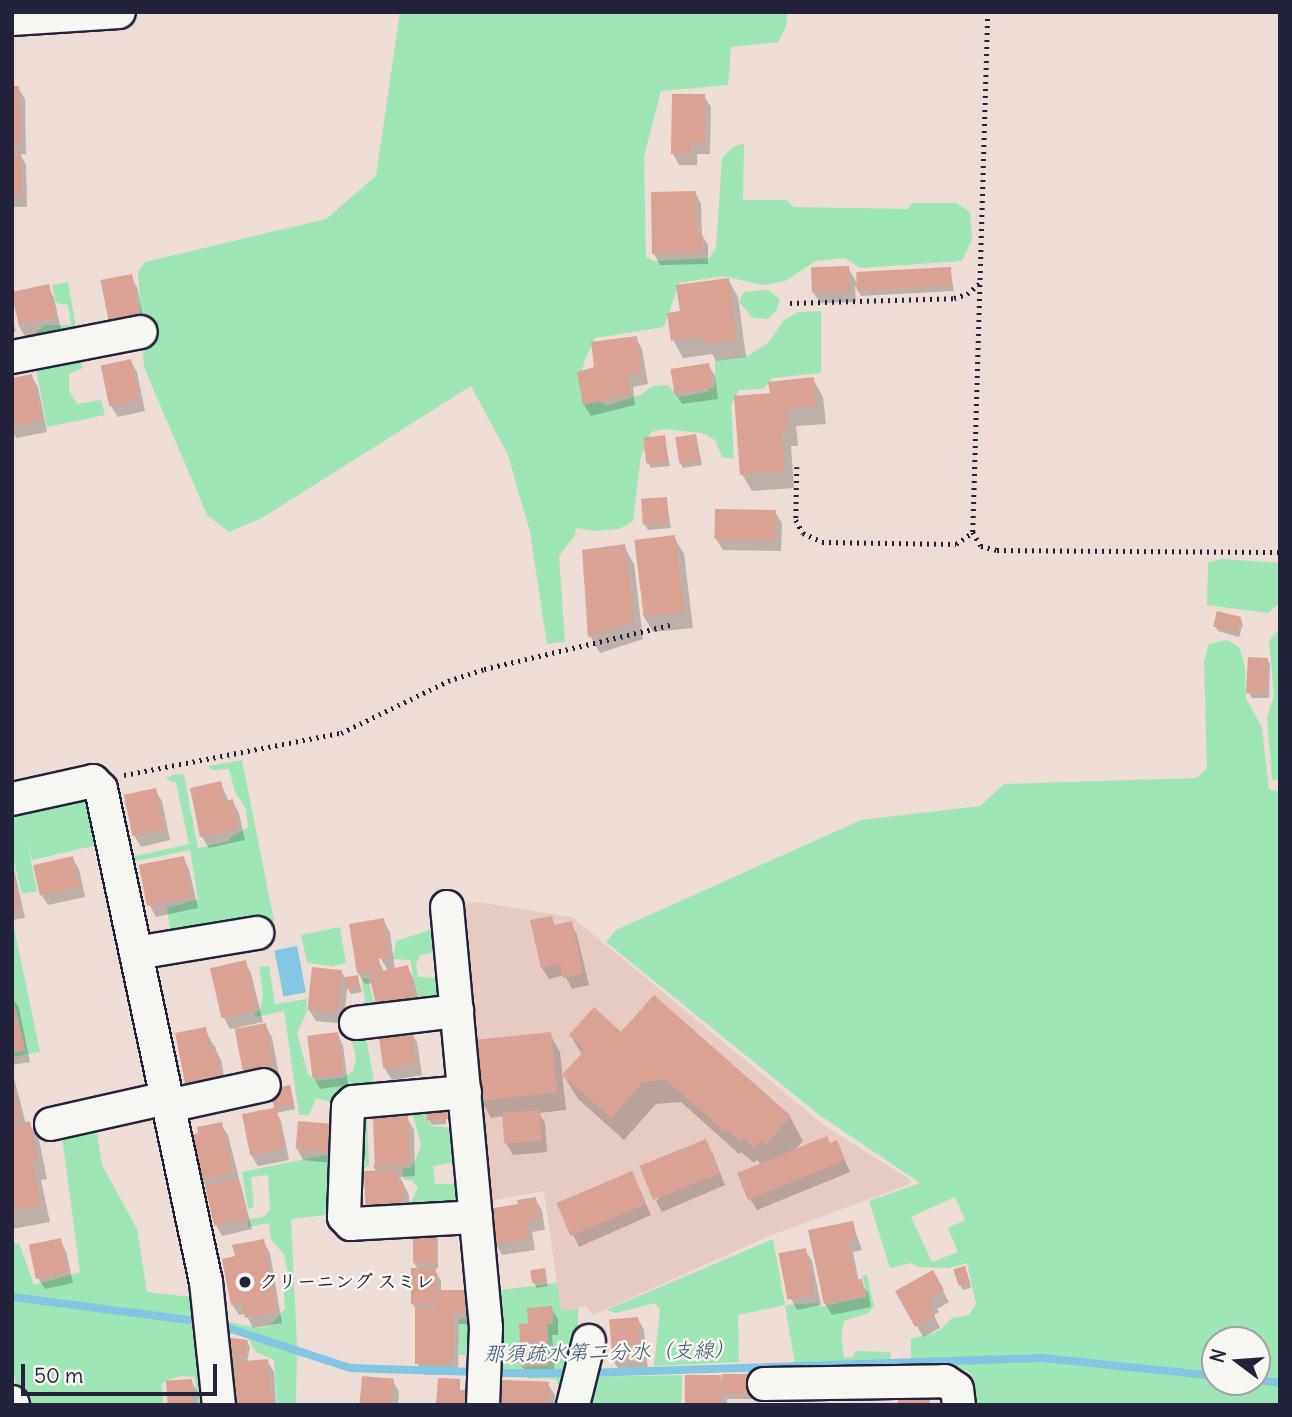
<!DOCTYPE html>
<html>
<head>
<meta charset="utf-8">
<style>
	body { margin:0 }
	#map { position:relative; width:1292px; height:1417px; overflow:hidden; background:#edddd6; font-family:Delius,"Klee One",sans-serif }
	div>[style] { position:absolute }
	.built>* { inset:0; background:#e7cbc2 }
	.green>* { inset:0; background:#9ee6b5 }
	.water>* { inset:0; background:#82c6e3; transform-origin:0 0 }
	.shadow>* { inset:0; background:#0003 }
	.stream>* { height:8px; margin:-4px; padding:0 4px; transform-origin:4px; border-radius:4px; background:#82c6e3 }
	.building>* { inset:0; background:#d9a293; transform-origin:0 0 }
	.path>* { height:4.5px; margin-top:-2.25px; transform-origin:0; background:repeating-linear-gradient(90deg,#22223b 0 2px,transparent 0 7px) }
	.roads { filter:drop-shadow(2px 0 #22223b) drop-shadow(-2px 0 #22223b) drop-shadow(0 2px #22223b) drop-shadow(0 -2px #22223b) }
	.minor>* { height:32px; margin:-16px; padding:0 16px; transform-origin:16px; border-radius:16px; background:#f6f6f2 }
	.dots>* { width:19px; height:19px; translate:-50% -50%; box-sizing:border-box; border:4px solid #f6f6f2; border-radius:50% }
	span { translate:-50% -50%; white-space:nowrap; text-align:center; line-height:1.15; -webkit-text-stroke:5px #f6f6f2; paint-order:stroke }
	.poi-label { font-size:19px; color:#22223b; font-weight:700 }
	.left { translate:0 -50%; text-align:left }
	.water-label { font-size:21px; color:#3f536d; font-style:italic }
	.frame { position:absolute; inset:0; border:14px solid #22223b; pointer-events:none }
	.north { position:absolute; left:1201px; top:1326px; width:70px; height:70px; box-sizing:border-box; background:#f6f6f2; border:2px solid #a1a1a9; border-radius:50%; rotate:286deg; font-size:19px; font-weight:700; line-height:28px; text-align:center; color:#22223b }
	.north::after { content:''; display:block; margin:auto; width:24px; height:32px; background:#22223b; clip-path:polygon(50% 0,100% 100%,50% 72%,0 100%) }
	.scale { position:absolute; left:21px; top:1364px; width:196px; height:32px; box-sizing:border-box; border:4px solid #22223b; border-top:0; padding-left:9px; font-size:21px; line-height:24px; white-space:nowrap; color:#22223b; -webkit-text-stroke:5px #f6f6f2; paint-order:stroke }
</style>
</head>
<body>
<div id="map">
	<div class="built">
		<i style="clip-path:polygon(477px 902px,572px 917px,825px 1126px,911px 1180px,910px 1184px,769px 1236px,593px 1315px,586px 1306px,561px 1311px,544px 1191px,484px 1202px,457px 905px)"></i>
	</div>
	<div class="green">
		<i style="clip-path:polygon(400px 12px,787px 12px,786px 27px,778px 42px,731px 47px,728px 85px,661px 91px,644px 157px,646px 257px,654px 261px,709px 258px,716px 248px,722px 158px,733px 147px,744px 143px,743px 200px,787px 200px,793px 207px,908px 209px,912px 203px,956px 203px,970px 212px,972px 239px,962px 261px,860px 268px,845px 258px,816px 261px,785px 281px,763px 285px,723px 276px,679px 283px,664px 327px,595px 338px,584px 361px,580px 388px,606px 406px,640px 395px,653px 386px,668px 385px,679px 397px,707px 392px,715px 384px,715px 361px,748px 356px,769px 342px,784px 320px,798px 312px,821px 311px,821px 373px,773px 378px,763px 389px,739px 390px,731px 405px,734px 459px,722px 457px,715px 440px,702px 433px,664px 429px,651px 432px,641px 456px,633px 521px,619px 529px,594px 531px,576px 528px,575px 535px,559px 556px,565px 642px,547px 644px,530px 532px,508px 455px,471px 386px,262px 518px,229px 532px,207px 515px,144px 367px,138px 272px,145px 262px,326px 219px,376px 176px)"></i>
		<i style="clip-path:polygon(68px 282px,76px 328px,105px 322px,106px 327px,23px 344px,45px 325px,71px 325px,68px 305px,56px 303px,52px 285px)"></i>
		<i style="clip-path:polygon(768px 290px,780px 299px,776px 311px,768px 319px,753px 318px,739px 302px,744px 292px)"></i>
		<i style="clip-path:polygon(81px 358px,83px 368px,69px 374px,69px 391px,77px 404px,101px 400px,105px 415px,47px 427px,36px 369px)"></i>
		<i style="clip-path:polygon(1222px 559px,1280px 563px,1280px 603px,1268px 613px,1207px 605px,1208px 562px)"></i>
		<i style="clip-path:polygon(1279px 629px,1280px 630px,1280px 781px,1272px 779px,1267px 717px,1274px 696px,1269px 641px)"></i>
		<i style="clip-path:polygon(evenodd,1227px 640px,1239px 647px,1245px 667px,1246px 698px,1262px 728px,1269px 789px,1280px 792px,1280px 1405px,974px 1405px,972px 1375px,966px 1370px,919px 1367px,911px 1357px,911px 1339px,939px 1331px,952px 1318px,969px 1315px,976px 1304px,967px 1263px,949px 1268px,918px 1267px,911px 1263px,890px 1268px,869px 1201px,920px 1183px,818px 1114px,606px 942px,616px 930px,861px 820px,980px 806px,1004px 784px,1196px 778px,1207px 769px,1204px 662px,1209px 644px,1227px 640px,955px 1197px,965px 1220px,948px 1228px,958px 1252px,932px 1262px,911px 1217px,955px 1197px,1227px 640px,1215px 1340px,1257px 1340px,1257px 1382px,1215px 1382px,1215px 1340px)"></i>
		<i style="clip-path:polygon(242px 760px,274px 921px,171px 937px,167px 908px,198px 899px,190px 850px,132px 862px,131px 857px,189px 844px,176px 783px,165px 778px,177px 774px,184px 775px,198px 848px,229px 841px,230px 837px,248px 828px,246px 809px,235px 792px,229px 769px,212px 770px,208px 766px)"></i>
		<i style="clip-path:polygon(90px 797px,101px 844px,32px 860px,27px 841px,37px 891px,22px 894px,12px 853px,12px 812px)"></i>
		<i style="clip-path:polygon(12px 918px,40px 1052px,12px 1057px,12px 1053px,25px 1050px,12px 995px)"></i>
		<i style="clip-path:polygon(340px 927px,346px 963px,333px 966px,307px 963px,301px 935px)"></i>
		<i style="clip-path:polygon(436px 928px,437px 952px,420px 955px,416px 964px,418px 977px,440px 978px,444px 1005px,368px 1015px,361px 979px,368px 978px,375px 1010px,411px 1005px,418px 996px,410px 960px,393px 959px,396px 941px)"></i>
		<i style="clip-path:polygon(269px 966px,275px 1004px,307px 999px,306px 1014px,297px 1033px,308px 1074px,316px 1081px,342px 1078px,353px 1071px,356px 1058px,351px 1038px,344px 1035px,341px 1027px,364px 1026px,375px 1087px,337px 1104px,316px 1098px,309px 1115px,299px 1115px,284px 1011px,256px 1017px,253px 1015px,261px 1008px,263px 993px,259px 967px)"></i>
		<i style="clip-path:polygon(426px 1110px,427px 1120px,432px 1126px,458px 1128px,461px 1161px,433px 1166px,435px 1184px,461px 1184px,463px 1201px,457px 1210px,408px 1209px,418px 1187px,412px 1181px,403px 1179px,403px 1169px,412px 1167px,421px 1146px,414px 1118px,407px 1113px,372px 1114px,367px 1119px,369px 1165px,362px 1171px,361px 1213px,352px 1211px,354px 1111px)"></i>
		<i style="clip-path:polygon(96px 1126px,102px 1165px,137px 1229px,147px 1292px,192px 1297px,207px 1405px,198px 1405px,195px 1377px,180px 1376px,162px 1383px,163px 1405px,21px 1405px,12px 1366px,12px 1244px,19px 1243px,34px 1285px,80px 1272px,62px 1137px)"></i>
		<i style="clip-path:polygon(336px 1153px,334px 1214px,291px 1219px,297px 1345px,296px 1405px,277px 1405px,274px 1360px,256px 1352px,247px 1337px,227px 1331px,230px 1322px,259px 1328px,270px 1325px,285px 1309px,284px 1292px,290px 1282px,284px 1255px,271px 1239px,269px 1223px,248px 1227px,248px 1220px,265px 1216px,270px 1209px,268px 1175px,251px 1177px,254px 1207px,248px 1209px,242px 1172px)"></i>
		<i style="clip-path:polygon(773px 1239px,785px 1305px,818px 1303px,819px 1307px,867px 1297px,862px 1275px,867px 1275px,874px 1306px,868px 1313px,844px 1321px,841px 1338px,844px 1358px,853px 1357px,856px 1351px,890px 1352px,891px 1361px,795px 1364px,785px 1305px,738px 1315px,739px 1362px,654px 1366px,660px 1309px,655px 1303px,616px 1313px,606px 1310px)"></i>
		<i style="clip-path:polygon(evenodd,557px 1283px,561px 1311px,578px 1308px,578px 1332px,562px 1395px,556px 1379px,500px 1376px,500px 1290px,557px 1283px,552px 1307px,553px 1324px,547px 1324px,549px 1365px,521px 1367px,519px 1324px,528px 1323px,528px 1308px,552px 1307px)"></i>
		<i style="clip-path:polygon(471px 1318px,477px 1355px,459px 1355px,459px 1319px)"></i>
		<i style="clip-path:polygon(682px 1375px,681px 1405px,583px 1405px,591px 1377px)"></i>
	</div>
	<div class="water">
		<i style="left:297px;top:946px;width:47px;height:23px;rotate:79deg"></i>
	</div>
	<div class="shadow">
		<i style="clip-path:polygon(12px 88px,18px 88px,25px 99px,26px 154px,20px 154px,26px 165px,27px 207px,12px 207px)"></i>
		<i style="clip-path:polygon(704px 96px,711px 107px,710px 154px,697px 154px,697px 165px,679px 165px,673px 154px)"></i>
		<i style="clip-path:polygon(695px 192px,701px 204px,702px 235px,708px 245px,708px 264px,660px 265px,654px 254px,653px 193px)"></i>
		<i style="clip-path:polygon(848px 268px,858px 285px,950px 269px,954px 291px,861px 296px,855px 285px,856px 302px,820px 303px,813px 292px)"></i>
		<i style="clip-path:polygon(131px 276px,137px 287px,145px 326px,117px 331px,111px 320px)"></i>
		<i style="clip-path:polygon(728px 279px,738px 297px,746px 357px,716px 361px,712px 354px,683px 358px,673px 340px,682px 312px)"></i>
		<i style="clip-path:polygon(48px 286px,54px 298px,61px 329px,25px 337px,19px 326px,12px 295px)"></i>
		<i style="clip-path:polygon(12px 318px,16px 331px,12px 332px)"></i>
		<i style="clip-path:polygon(636px 338px,642px 349px,648px 384px,633px 387px,635px 405px,591px 416px,584px 405px,579px 373px,596px 369px)"></i>
		<i style="clip-path:polygon(130px 361px,137px 372px,145px 411px,118px 417px,111px 406px,103px 367px)"></i>
		<i style="clip-path:polygon(708px 364px,715px 376px,718px 399px,682px 404px,675px 393px)"></i>
		<i style="clip-path:polygon(31px 376px,38px 387px,47px 432px,16px 438px,12px 431px,12px 380px)"></i>
		<i style="clip-path:polygon(813px 379px,823px 397px,826px 424px,796px 426px,798px 446px,791px 446px,794px 488px,752px 491px,742px 474px,772px 395px)"></i>
		<i style="clip-path:polygon(696px 436px,702px 465px,683px 468px,680px 463px)"></i>
		<i style="clip-path:polygon(664px 437px,670px 466px,651px 468px,648px 463px)"></i>
		<i style="clip-path:polygon(666px 498px,671px 528px,648px 530px,645px 525px)"></i>
		<i style="clip-path:polygon(775px 512px,782px 523px,781px 551px,723px 550px,716px 539px)"></i>
		<i style="clip-path:polygon(674px 537px,684px 554px,693px 628px,653px 632px,643px 615px)"></i>
		<i style="clip-path:polygon(624px 546px,634px 564px,643px 639px,600px 653px,590px 636px)"></i>
		<i style="clip-path:polygon(1240px 618px,1243px 624px,1239px 637px,1218px 631px,1215px 626px)"></i>
		<i style="clip-path:polygon(1267px 659px,1270px 664px,1269px 698px,1252px 698px,1249px 693px)"></i>
		<i style="clip-path:polygon(221px 783px,229px 802px,232px 801px,239px 813px,245px 840px,209px 848px,202px 837px,192px 789px)"></i>
		<i style="clip-path:polygon(155px 790px,162px 801px,170px 840px,141px 847px,134px 835px)"></i>
		<i style="clip-path:polygon(72px 858px,79px 869px,85px 897px,48px 905px,41px 894px)"></i>
		<i style="clip-path:polygon(183px 858px,189px 869px,198px 908px,156px 917px,150px 906px)"></i>
		<i style="clip-path:polygon(12px 860px,25px 918px,12px 920px)"></i>
		<i style="clip-path:polygon(551px 918px,556px 927px,571px 923px,577px 935px,589px 985px,572px 989px,565px 975px,549px 979px,542px 968px)"></i>
		<i style="clip-path:polygon(evenodd,383px 920px,390px 932px,395px 970px,407px 967px,414px 979px,421px 1012px,373px 983px,365px 984px,358px 973px,383px 920px,376px 950px,388px 971px,385px 973px,373px 952px,376px 950px)"></i>
		<i style="clip-path:polygon(245px 962px,251px 973px,263px 1022px,237px 1028px,238px 1031px,265px 1025px,272px 1037px,279px 1075px,250px 1081px,244px 1069px,236px 1028px,230px 1029px,224px 1018px)"></i>
		<i style="clip-path:polygon(341px 971px,346px 979px,357px 977px,362px 992px,351px 994px,347px 988px,344px 1024px,316px 1021px,309px 1010px)"></i>
		<i style="clip-path:polygon(12px 997px,19px 1008px,30px 1062px,12px 1065px)"></i>
		<i style="clip-path:polygon(654px 997px,790px 1117px,803px 1141px,793px 1152px,837px 1142px,850px 1172px,757px 1210px,750px 1199px,762px 1165px,757px 1160px,754px 1163px,741px 1152px,739px 1154px,681px 1102px,656px 1104px,624px 1140px,578px 1099px,564px 1076px,582px 1055px,571px 1036px,621px 1034px)"></i>
		<i style="clip-path:polygon(205px 1029px,221px 1060px,227px 1092px,195px 1098px)"></i>
		<i style="clip-path:polygon(410px 1030px,417px 1042px,422px 1075px,392px 1080px,385px 1069px,380px 1035px)"></i>
		<i style="clip-path:polygon(337px 1033px,343px 1045px,348px 1085px,320px 1089px,313px 1077px)"></i>
		<i style="clip-path:polygon(550px 1034px,560px 1052px,566px 1110px,539px 1113px,545px 1123px,547px 1152px,513px 1155px,506px 1143px,504px 1116px,491px 1118px,481px 1100px)"></i>
		<i style="clip-path:polygon(12px 1070px,26px 1124px,29px 1123px,39px 1140px,47px 1179px,41px 1180px,50px 1222px,12px 1229px)"></i>
		<i style="clip-path:polygon(289px 1087px,295px 1109px,277px 1113px,281px 1121px,289px 1160px,258px 1166px,251px 1155px,244px 1115px,276px 1109px,272px 1091px)"></i>
		<i style="clip-path:polygon(446px 1110px,446px 1124px,432px 1125px,429px 1120px)"></i>
		<i style="clip-path:polygon(407px 1118px,414px 1130px,415px 1176px,400px 1177px,409px 1195px,409px 1225px,373px 1166px)"></i>
		<i style="clip-path:polygon(221px 1124px,228px 1135px,252px 1229px,222px 1236px,216px 1225px,208px 1189px,202px 1179px)"></i>
		<i style="clip-path:polygon(329px 1125px,335px 1137px,333px 1163px,303px 1160px,297px 1149px)"></i>
		<i style="clip-path:polygon(712px 1152px,725px 1185px,662px 1212px,656px 1201px)"></i>
		<i style="clip-path:polygon(638px 1185px,651px 1215px,579px 1247px,559px 1205px)"></i>
		<i style="clip-path:polygon(535px 1199px,542px 1210px,545px 1230px,532px 1232px,535px 1250px,502px 1255px,496px 1244px)"></i>
		<i style="clip-path:polygon(852px 1223px,862px 1250px,853px 1252px,859px 1282px,868px 1292px,871px 1307px,832px 1315px,825px 1304px,810px 1232px)"></i>
		<i style="clip-path:polygon(435px 1234px,438px 1240px,438px 1268px,434px 1268px,441px 1281px,441px 1292px,467px 1291px,474px 1324px,459px 1324px,458px 1375px,424px 1375px,417px 1363px,417px 1312px,412px 1303px,418px 1269px,414px 1263px)"></i>
		<i style="clip-path:polygon(60px 1240px,66px 1251px,73px 1283px,45px 1289px,38px 1278px)"></i>
		<i style="clip-path:polygon(263px 1241px,270px 1253px,282px 1323px,253px 1328px,246px 1314px,239px 1315px,232px 1304px,237px 1258px)"></i>
		<i style="clip-path:polygon(805px 1250px,812px 1261px,821px 1305px,797px 1310px,791px 1299px)"></i>
		<i style="clip-path:polygon(544px 1269px,548px 1286px,537px 1288px,534px 1283px)"></i>
		<i style="clip-path:polygon(932px 1272px,949px 1302px,937px 1309px,939px 1312px,934px 1315px,940px 1328px,923px 1337px,898px 1291px)"></i>
		<i style="clip-path:polygon(967px 1273px,971px 1288px,963px 1290px,960px 1285px)"></i>
		<i style="clip-path:polygon(551px 1308px,558px 1319px,558px 1335px,552px 1335px,555px 1376px,529px 1378px,522px 1366px,530px 1325px)"></i>
		<i style="clip-path:polygon(638px 1319px,644px 1330px,648px 1371px,621px 1373px,614px 1362px,611px 1322px)"></i>
		<i style="clip-path:polygon(226px 1339px,247px 1342px,250px 1347px,247px 1362px,267px 1361px,274px 1372px,276px 1405px,234px 1405px,231px 1361px,227px 1360px)"></i>
		<i style="clip-path:polygon(720px 1376px,724px 1383px,755px 1381px,755px 1399px,727px 1399px,727px 1405px,687px 1405px)"></i>
		<i style="clip-path:polygon(191px 1381px,198px 1392px,198px 1405px,169px 1405px)"></i>
		<i style="clip-path:polygon(393px 1381px,399px 1392px,398px 1405px,361px 1405px)"></i>
		<i style="clip-path:polygon(548px 1384px,555px 1395px,554px 1405px,502px 1405px)"></i>
	</div>
	<div class="stream">
		<i style="left:12px;top:1297px;width:194px;rotate:7.4deg"></i>
		<i style="left:216px;top:1324px;width:141px;rotate:18.2deg"></i>
		<i style="left:350px;top:1368px;width:126px;rotate:1.8deg"></i>
		<i style="left:489px;top:1373px;width:85px"></i>
		<i style="left:587px;top:1373px;width:455px;rotate:-1.9deg"></i>
		<i style="left:1042px;top:1358px;width:174px;rotate:5.9deg"></i>
		<i style="left:1257px;top:1380px;width:23px;rotate:7deg"></i>
	</div>
	<div class="building">
		<i style="clip-path:polygon(12px 86px,19px 86px,21px 143px,12px 143px)"></i>
		<i style="clip-path:polygon(672px 94px,705px 94px,705px 143px,691px 143px,691px 154px,671px 154px)"></i>
		<i style="left:21px;top:151px;width:45px;height:9px;rotate:89deg"></i>
		<i style="clip-path:polygon(696px 191px,697px 232px,702px 232px,703px 253px,652px 254px,651px 192px)"></i>
		<i style="left:849px;top:266px;width:25px;height:38px;rotate:88deg"></i>
		<i style="left:951px;top:267px;width:19px;height:95px;rotate:87deg"></i>
		<i style="left:132px;top:274px;width:42px;height:32px;rotate:79deg"></i>
		<i style="clip-path:polygon(729px 278px,737px 340px,704px 344px,703px 337px,671px 341px,667px 313px,680px 311px,676px 285px)"></i>
		<i style="left:49px;top:284px;width:34px;height:38px;rotate:78deg"></i>
		<i style="clip-path:polygon(637px 336px,642px 372px,627px 376px,630px 394px,583px 405px,577px 372px,594px 367px,591px 342px)"></i>
		<i style="left:131px;top:359px;width:42px;height:31px;rotate:78deg"></i>
		<i style="left:709px;top:363px;width:25px;height:39px;rotate:81deg"></i>
		<i style="clip-path:polygon(32px 374px,42px 420px,12px 426px,12px 378px)"></i>
		<i style="clip-path:polygon(814px 377px,817px 407px,787px 409px,789px 429px,782px 429px,785px 471px,740px 475px,734px 396px,770px 393px,768px 382px)"></i>
		<i style="left:696px;top:434px;width:26px;height:21px;rotate:81deg"></i>
		<i style="left:665px;top:435px;width:26px;height:22px;rotate:83deg"></i>
		<i style="left:667px;top:497px;width:26px;height:26px;rotate:86deg"></i>
		<i style="left:715px;top:509px;width:61px;height:30px;rotate:1deg"></i>
		<i style="left:675px;top:535px;width:77px;height:41px;rotate:83deg"></i>
		<i style="clip-path:polygon(625px 544px,634px 622px,588px 637px,582px 550px)"></i>
		<i style="left:1217px;top:611px;width:25px;height:16px;rotate:14deg"></i>
		<i style="left:1248px;top:657px;width:20px;height:36px;rotate:3deg"></i>
		<i style="clip-path:polygon(221px 781px,225px 801px,233px 799px,239px 829px,200px 837px,190px 788px)"></i>
		<i style="left:156px;top:788px;width:42px;height:33px;rotate:78deg"></i>
		<i style="left:73px;top:856px;width:31px;height:41px;rotate:77deg"></i>
		<i style="left:184px;top:856px;width:42px;height:46px;rotate:79deg"></i>
		<i style="clip-path:polygon(12px 873px,20px 907px,12px 908px)"></i>
		<i style="clip-path:polygon(552px 916px,554px 925px,572px 921px,583px 974px,563px 978px,560px 964px,541px 968px,530px 920px)"></i>
		<i style="clip-path:polygon(384px 918px,390px 957px,379px 959px,381px 970px,357px 973px,349px 924px)"></i>
		<i style="left:246px;top:960px;width:51px;height:37px;rotate:77deg"></i>
		<i style="left:408px;top:965px;width:37px;height:40px;rotate:77deg"></i>
		<i style="left:312px;top:967px;width:30px;height:43px;rotate:6deg"></i>
		<i style="left:358px;top:975px;width:12px;height:14px;rotate:81deg"></i>
		<i style="clip-path:polygon(12px 995px,25px 1050px,12px 1053px)"></i>
		<i style="clip-path:polygon(654px 995px,791px 1116px,767px 1144px,761px 1140px,754px 1148px,743px 1138px,740px 1141px,727px 1130px,725px 1132px,666px 1080px,643px 1082px,611px 1118px,562px 1075px,585px 1050px,569px 1035px,594px 1007px,621px 1032px)"></i>
		<i style="left:266px;top:1023px;width:42px;height:32px;rotate:79deg"></i>
		<i style="clip-path:polygon(206px 1027px,210px 1048px,215px 1046px,222px 1080px,186px 1088px,175px 1033px)"></i>
		<i style="left:411px;top:1028px;width:36px;height:33px;rotate:82deg"></i>
		<i style="left:338px;top:1032px;width:42px;height:31px;rotate:83deg"></i>
		<i style="left:551px;top:1032px;width:61px;height:77px;rotate:84deg"></i>
		<i style="clip-path:polygon(12px 1080px,21px 1116px,12px 1118px)"></i>
		<i style="clip-path:polygon(290px 1085px,294px 1104px,276px 1108px,284px 1149px,250px 1155px,242px 1114px,274px 1108px,270px 1089px)"></i>
		<i style="left:447px;top:1108px;width:11px;height:21px;rotate:85deg"></i>
		<i style="left:540px;top:1110px;width:31px;height:38px;rotate:86deg"></i>
		<i style="left:408px;top:1116px;width:49px;height:35px;rotate:88deg"></i>
		<i style="clip-path:polygon(30px 1121px,38px 1161px,32px 1162px,41px 1205px,12px 1210px,12px 1125px)"></i>
		<i style="left:298px;top:1121px;width:32px;height:28px;rotate:5deg"></i>
		<i style="clip-path:polygon(222px 1122px,233px 1173px,201px 1180px,191px 1135px,198px 1133px,197px 1127px)"></i>
		<i style="clip-path:polygon(827px 1136px,830px 1143px,837px 1140px,845px 1160px,748px 1200px,737px 1173px)"></i>
		<i style="left:706px;top:1139px;width:37px;height:72px;rotate:68deg"></i>
		<i style="clip-path:polygon(398px 1170px,398px 1182px,403px 1182px,404px 1214px,366px 1215px,364px 1171px)"></i>
		<i style="left:632px;top:1171px;width:36px;height:82px;rotate:67deg"></i>
		<i style="left:238px;top:1178px;width:41px;height:34px;rotate:77deg"></i>
		<i style="clip-path:polygon(536px 1197px,539px 1219px,527px 1220px,530px 1239px,494px 1244px,488px 1209px,518px 1204px,517px 1200px)"></i>
		<i style="clip-path:polygon(853px 1221px,857px 1238px,848px 1240px,856px 1280px,862px 1279px,866px 1295px,824px 1304px,808px 1230px)"></i>
		<i style="left:413px;top:1233px;width:23px;height:30px"></i>
		<i style="left:61px;top:1238px;width:35px;height:33px;rotate:78deg"></i>
		<i style="clip-path:polygon(264px 1239px,277px 1312px,245px 1318px,242px 1303px,231px 1305px,222px 1259px,235px 1256px,232px 1245px)"></i>
		<i style="left:806px;top:1248px;width:47px;height:28px;rotate:79deg"></i>
		<i style="left:965px;top:1266px;width:17px;height:12px;rotate:73deg"></i>
		<i style="left:411px;top:1268px;width:25px;height:36px"></i>
		<i style="left:545px;top:1268px;width:13px;height:15px;rotate:81deg"></i>
		<i style="clip-path:polygon(933px 1270px,944px 1290px,932px 1297px,934px 1301px,929px 1303px,935px 1316px,915px 1327px,895px 1291px)"></i>
		<i style="clip-path:polygon(437px 1290px,468px 1290px,468px 1313px,453px 1313px,453px 1364px,415px 1364px,415px 1308px,437px 1308px)"></i>
		<i style="clip-path:polygon(552px 1306px,553px 1324px,547px 1324px,549px 1365px,521px 1367px,519px 1324px,528px 1323px,527px 1308px)"></i>
		<i style="left:638px;top:1317px;width:43px;height:29px;rotate:85deg"></i>
		<i style="left:224px;top:1337px;width:24px;height:18px;rotate:7deg"></i>
		<i style="left:268px;top:1359px;width:46px;height:38px;rotate:85deg"></i>
		<i style="left:753px;top:1374px;width:20px;height:31px;rotate:90deg"></i>
		<i style="left:685px;top:1375px;width:36px;height:30px"></i>
		<i style="left:362px;top:1376px;width:32px;height:29px;rotate:5deg"></i>
		<i style="clip-path:polygon(438px 1378px,460px 1379px,460px 1390px,471px 1390px,470px 1405px,436px 1405px)"></i>
		<i style="left:192px;top:1379px;width:26px;height:26px;rotate:86deg"></i>
		<i style="left:502px;top:1380px;width:47px;height:25px;rotate:2deg"></i>
		<i style="left:898px;top:1393px;width:32px;height:12px;rotate:2deg"></i>
	</div>
	<div class="path">
		<i style="left:988px;top:12px;width:520px;rotate:91.65deg"></i>
		<i style="left:973px;top:532px;width:16px;rotate:60deg"></i>
		<i style="left:981px;top:546px;width:16px;rotate:14deg"></i>
		<i style="left:997px;top:550px;width:283px;rotate:0.4deg"></i>
		<i style="left:790px;top:303px;width:164px;rotate:-1.7deg"></i>
		<i style="left:954px;top:298px;width:14px;rotate:-17deg"></i>
		<i style="left:967px;top:294px;width:17px;rotate:-40deg"></i>
		<i style="left:797px;top:467px;width:53px;rotate:91.1deg"></i>
		<i style="left:796px;top:520px;width:15px;rotate:62deg"></i>
		<i style="left:803px;top:533px;width:21px;rotate:25deg"></i>
		<i style="left:822px;top:542px;width:134px;rotate:0.9deg"></i>
		<i style="left:956px;top:544px;width:21px;rotate:-35deg"></i>
		<i style="left:124px;top:775px;width:221px;rotate:-11deg"></i>
		<i style="left:341px;top:733px;width:119px;rotate:-25.9deg"></i>
		<i style="left:448px;top:681px;width:38px;rotate:-18deg"></i>
		<i style="left:484px;top:669px;width:191px;rotate:-13.3deg"></i>
	</div>
	<div class="roads">
		<div class="minor">
			<i style="left:12px;top:19px;width:107px;rotate:-3.7deg"></i>
			<i style="left:12px;top:357px;width:131px;rotate:-11deg"></i>
			<i style="left:12px;top:799px;width:83px;rotate:-12.5deg"></i>
			<i style="left:93px;top:781px;width:11px;rotate:45deg"></i>
			<i style="left:101px;top:789px;width:504px;rotate:77.98deg"></i>
			<i style="left:206px;top:1282px;width:124px;rotate:84deg"></i>
			<i style="left:447px;top:907px;width:422px;rotate:84.7deg"></i>
			<i style="left:486px;top:1327px;width:78px;rotate:92.2deg"></i>
			<i style="left:136px;top:953px;width:123px;rotate:-9.4deg"></i>
			<i style="left:356px;top:1023px;width:102px;rotate:-6.8deg"></i>
			<i style="left:465px;top:1092px;width:112px;rotate:174.9deg"></i>
			<i style="left:353px;top:1102px;width:7px;rotate:135deg"></i>
			<i style="left:348px;top:1107px;width:110px;rotate:92.1deg"></i>
			<i style="left:344px;top:1217px;width:10px;rotate:45deg"></i>
			<i style="left:351px;top:1224px;width:125px;rotate:-3.2deg"></i>
			<i style="left:168px;top:1106px;width:98px;rotate:-12.3deg"></i>
			<i style="left:51px;top:1124px;width:118px;rotate:-12.7deg"></i>
			<i style="left:764px;top:1384px;width:181px;rotate:-0.9deg"></i>
			<i style="left:945px;top:1381px;width:14px;rotate:34deg"></i>
			<i style="left:957px;top:1389px;width:16px;rotate:83deg"></i>
			<i style="left:12px;top:1402px;width:3px;rotate:72deg"></i>
			<i style="left:573px;top:1405px;width:66px;rotate:-76deg"></i>
		</div>
	</div>
	<div class="dots">
		<i style="left:245px;top:1282px;background:#22223b"></i>
	</div>
	<div class="poi-label">
		<span class="left" style="left:259px;top:1282px">クリーニング スミレ</span>
	</div>
	<div class="water-label">
		<span style="left:609px;top:1352px;rotate:-1deg">那須疏水第二分水（支線）</span>
	</div>
	<div class="frame"></div>
	<div class="north">N</div>
	<div class="scale">50 m</div>
</div>
</body>
</html>
